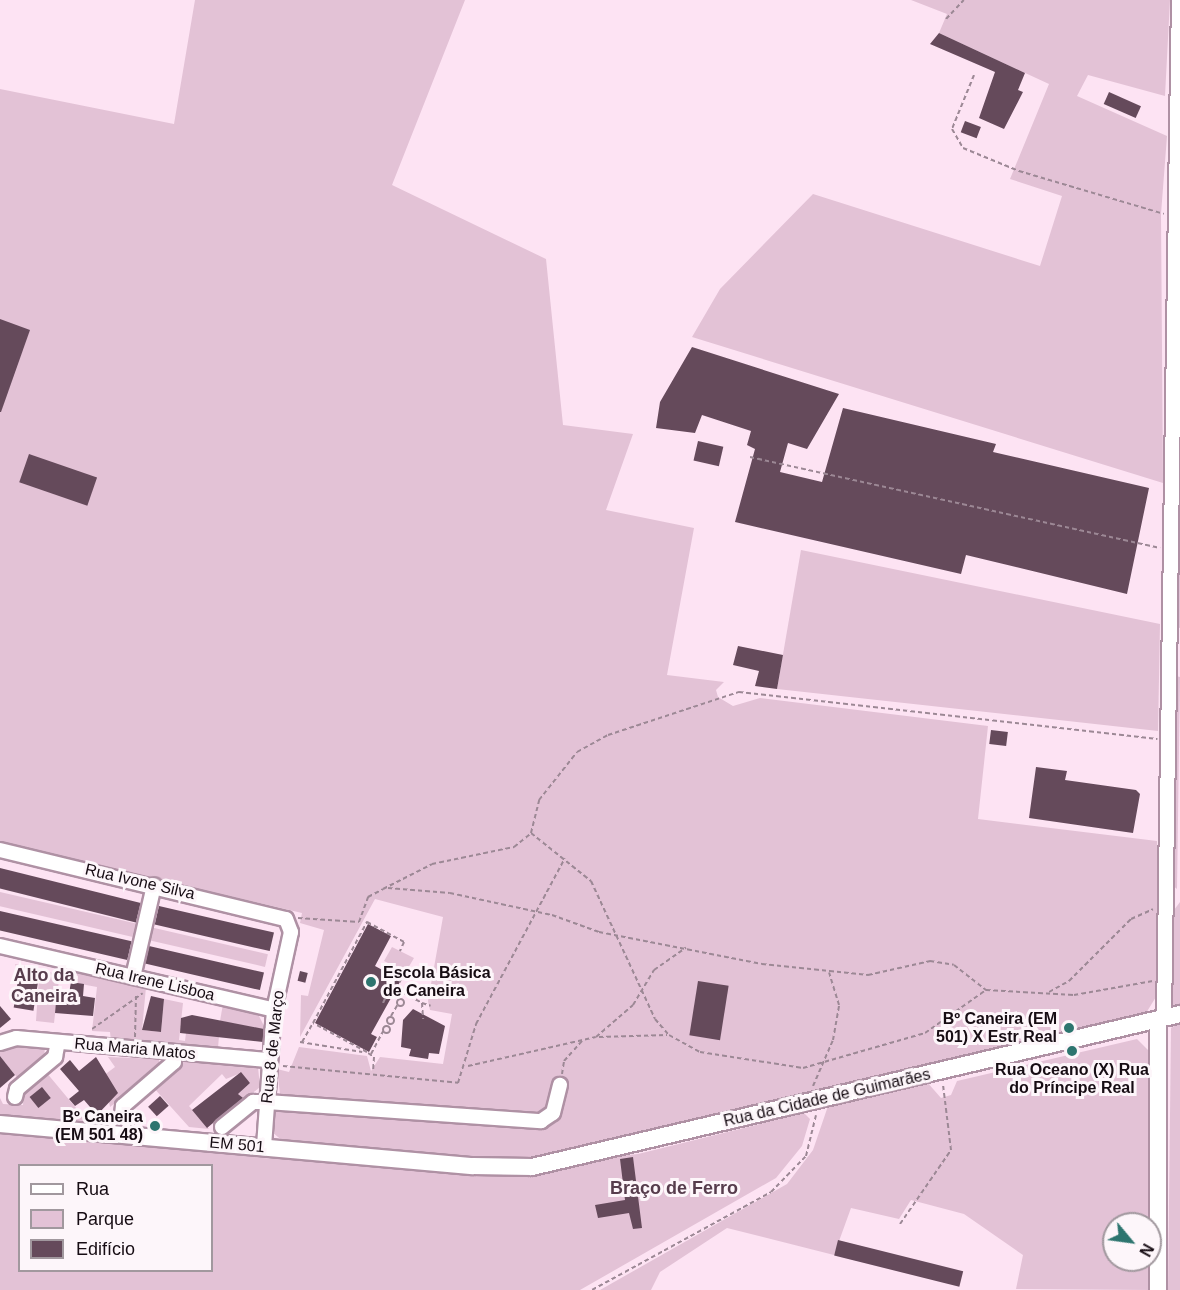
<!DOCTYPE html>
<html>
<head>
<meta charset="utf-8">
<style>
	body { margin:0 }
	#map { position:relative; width:1180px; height:1290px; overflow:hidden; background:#fde3f3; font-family:Arial,sans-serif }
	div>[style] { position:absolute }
	.green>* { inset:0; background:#e3c2d6; transform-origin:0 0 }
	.building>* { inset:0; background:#654a5b; transform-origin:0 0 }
	.path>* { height:2px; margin-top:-1px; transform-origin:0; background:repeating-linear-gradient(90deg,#9c8895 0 4.5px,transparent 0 7.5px) }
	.path>.ring { margin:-1px; padding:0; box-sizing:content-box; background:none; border:2px solid #9c8895; border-radius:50% }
	.roads { filter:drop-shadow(2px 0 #af91a4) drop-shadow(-2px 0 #af91a4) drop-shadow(0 2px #af91a4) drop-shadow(0 -2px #af91a4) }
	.minor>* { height:14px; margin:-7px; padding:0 7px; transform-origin:7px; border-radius:7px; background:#fff }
	.major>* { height:16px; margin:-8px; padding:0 8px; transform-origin:8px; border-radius:8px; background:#fff }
	.dots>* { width:16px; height:16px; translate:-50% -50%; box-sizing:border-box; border:3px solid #fdf6fa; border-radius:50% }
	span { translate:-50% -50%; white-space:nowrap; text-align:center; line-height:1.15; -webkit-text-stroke:6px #fdf6fa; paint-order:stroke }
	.street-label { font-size:16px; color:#160c13 }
	.poi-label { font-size:16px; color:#160c13; font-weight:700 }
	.left { translate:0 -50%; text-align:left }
	.right { translate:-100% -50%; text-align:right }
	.neighbourhood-label { font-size:18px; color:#573d4d; font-weight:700 }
	.legend { position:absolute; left:18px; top:1164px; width:195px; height:108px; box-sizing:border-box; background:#fdf6fa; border:2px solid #a1989e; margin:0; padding:8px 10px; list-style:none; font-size:18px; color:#160c13 }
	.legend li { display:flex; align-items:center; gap:12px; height:30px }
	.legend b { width:30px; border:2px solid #a1989e }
	.north { position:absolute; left:1102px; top:1212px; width:60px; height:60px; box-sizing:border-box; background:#fdf6fa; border:2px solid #a1989e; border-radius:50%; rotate:119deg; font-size:16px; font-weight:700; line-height:24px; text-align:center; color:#160c13 }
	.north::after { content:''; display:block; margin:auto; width:21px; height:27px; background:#2d756f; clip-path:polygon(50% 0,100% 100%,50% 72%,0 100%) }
</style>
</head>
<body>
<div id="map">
	<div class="green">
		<i style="clip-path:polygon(195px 0,465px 0,392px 185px,546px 259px,563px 425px,633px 434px,606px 510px,694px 528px,667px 675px,724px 682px,716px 690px,718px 697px,733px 706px,760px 698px,988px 726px,978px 819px,1157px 841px,1159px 992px,1143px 1018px,531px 1161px,284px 1142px,272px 1132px,274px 1112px,284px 1107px,547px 1127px,556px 1122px,567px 1081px,556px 1077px,549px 1110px,540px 1115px,280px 1094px,277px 1069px,289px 1072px,299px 1047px,367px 1056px,371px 1071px,380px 1057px,443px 1064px,452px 1014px,430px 1010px,428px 1001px,443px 917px,375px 899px,300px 1037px,301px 995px,308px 996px,324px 930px,300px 923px,302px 913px,0 843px,0 89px,174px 124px)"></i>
		<i style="clip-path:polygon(911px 0,1170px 0,1165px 96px,1088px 75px,1077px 96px,1167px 136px,1161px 214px,1163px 483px,692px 337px,720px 289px,813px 194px,1040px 266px,1062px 196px,1010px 179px,1049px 84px,939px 33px,947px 14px)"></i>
		<i style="clip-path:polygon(1180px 381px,1180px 628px,1176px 627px)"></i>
		<i style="clip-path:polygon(801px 550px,1160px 624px,1158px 731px,777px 689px)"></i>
		<i style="clip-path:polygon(1176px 676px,1180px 677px,1177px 889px,1172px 885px)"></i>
		<i style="left:0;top:892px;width:144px;height:14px;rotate:13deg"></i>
		<i style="clip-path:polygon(1180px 902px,1180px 1007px,1172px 1009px,1171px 914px)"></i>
		<i style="left:150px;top:927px;width:121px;height:13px;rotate:13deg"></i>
		<i style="clip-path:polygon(392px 947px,414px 958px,401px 980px,388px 973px,392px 965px,384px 961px)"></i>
		<i style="clip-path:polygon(15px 964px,78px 979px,76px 970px,146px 987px,142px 1030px,161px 1032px,164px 999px,183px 1003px,179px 1040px,185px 1041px,186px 1033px,219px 1036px,218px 1048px,111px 1041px,110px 1032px,92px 1031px,97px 987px,59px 980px,54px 1023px,36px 1021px,39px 977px,19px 974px)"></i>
		<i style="clip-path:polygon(223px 1004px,259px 1016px,266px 1030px,220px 1021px)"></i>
		<i style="clip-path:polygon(1180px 1022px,1180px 1290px,1168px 1290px,1171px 1028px)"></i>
		<i style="clip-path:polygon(evenodd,1137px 1039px,1153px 1055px,1152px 1290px,1016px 1289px,1023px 1255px,964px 1214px,911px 1200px,899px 1219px,851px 1208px,834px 1255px,727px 1228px,660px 1272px,651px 1290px,600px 1290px,787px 1184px,813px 1150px,828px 1106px,927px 1082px,941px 1098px,951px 1095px,957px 1081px,1137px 1039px,1114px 1224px,1150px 1224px,1150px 1260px,1114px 1260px,1114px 1224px)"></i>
		<i style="clip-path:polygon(13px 1045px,45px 1047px,44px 1059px,19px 1080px,0 1056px,0 1049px)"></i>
		<i style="clip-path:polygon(108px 1057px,159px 1059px,159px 1068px,110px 1107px,103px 1076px,115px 1067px)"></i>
		<i style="clip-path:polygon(186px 1060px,258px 1067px,260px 1087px,244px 1100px,238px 1094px,250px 1083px,241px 1073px,226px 1079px,222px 1074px,189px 1106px,209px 1129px,189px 1127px,153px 1087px)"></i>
		<i style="clip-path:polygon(46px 1072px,86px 1120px,135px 1124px,135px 1128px,0 1117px,0 1098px,3px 1104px,23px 1105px,24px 1090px)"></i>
		<i style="clip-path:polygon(evenodd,804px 1113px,810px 1119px,802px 1146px,776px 1178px,580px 1290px,0 1290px,0 1129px,121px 1138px,262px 1158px,505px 1168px,638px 1154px,804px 1113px,20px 1166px,212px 1166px,212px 1270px,20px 1270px,20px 1166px)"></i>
	</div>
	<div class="building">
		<i style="clip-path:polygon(939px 33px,1025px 73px,1018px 90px,1023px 92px,1004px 129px,979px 118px,995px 72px,930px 44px)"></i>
		<i style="left:1109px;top:92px;width:35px;height:13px;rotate:24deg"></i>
		<i style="left:965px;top:121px;width:17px;height:12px;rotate:21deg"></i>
		<i style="clip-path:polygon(0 319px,30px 330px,1px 412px,0 412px)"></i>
		<i style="clip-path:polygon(692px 347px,839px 394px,807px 449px,788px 443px,780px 472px,822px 482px,843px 408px,996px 444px,993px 452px,1149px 488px,1127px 594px,966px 555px,961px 574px,735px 522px,755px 449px,747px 445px,751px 431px,702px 415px,695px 433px,656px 428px,660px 402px)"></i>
		<i style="left:698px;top:441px;width:26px;height:20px;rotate:13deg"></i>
		<i style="left:29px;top:454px;width:72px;height:30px;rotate:19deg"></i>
		<i style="clip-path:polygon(738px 646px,783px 655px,777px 689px,755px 686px,759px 671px,733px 665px)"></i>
		<i style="left:991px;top:730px;width:17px;height:14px;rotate:7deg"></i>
		<i style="clip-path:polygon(1036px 767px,1067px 771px,1065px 780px,1136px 790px,1140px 794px,1133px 833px,1029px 818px)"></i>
		<i style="left:0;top:868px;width:145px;height:20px;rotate:14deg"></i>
		<i style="left:159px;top:906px;width:118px;height:19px;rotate:13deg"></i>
		<i style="left:0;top:911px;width:135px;height:19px;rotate:13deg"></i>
		<i style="clip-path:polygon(368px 924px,391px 936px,375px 966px,401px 980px,371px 1034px,377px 1037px,369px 1052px,315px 1023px)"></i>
		<i style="left:149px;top:946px;width:118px;height:18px;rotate:13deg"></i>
		<i style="left:300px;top:971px;width:8px;height:10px;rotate:14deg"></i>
		<i style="left:19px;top:974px;width:20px;height:34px;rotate:9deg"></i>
		<i style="left:698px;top:981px;width:31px;height:55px;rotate:9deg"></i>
		<i style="clip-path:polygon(71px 982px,84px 984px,83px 996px,95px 998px,93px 1016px,55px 1013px,57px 991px,69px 993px)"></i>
		<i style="clip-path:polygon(151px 996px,164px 999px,161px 1032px,142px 1030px)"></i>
		<i style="clip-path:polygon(0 1006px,11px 1019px,0 1028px)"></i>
		<i style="clip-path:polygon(413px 1009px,445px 1026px,439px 1054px,429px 1053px,428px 1059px,409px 1056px,411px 1049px,401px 1047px,403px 1020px)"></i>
		<i style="clip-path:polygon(192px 1015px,264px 1029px,263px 1042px,180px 1033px,181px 1018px)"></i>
		<i style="clip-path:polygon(0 1056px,15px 1075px,0 1088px)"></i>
		<i style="clip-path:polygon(96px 1057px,118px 1093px,97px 1115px,84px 1100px,75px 1106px,69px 1099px,79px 1091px,60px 1069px,70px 1060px,79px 1071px)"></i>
		<i style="clip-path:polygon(241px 1072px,250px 1083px,238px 1094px,243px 1098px,207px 1128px,192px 1110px)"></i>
		<i style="left:42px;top:1087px;width:14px;height:16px;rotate:51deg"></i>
		<i style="left:160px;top:1096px;width:13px;height:16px;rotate:48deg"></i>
		<i style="clip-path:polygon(633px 1157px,642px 1228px,633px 1229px,629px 1213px,598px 1218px,595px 1205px,625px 1200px,620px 1159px)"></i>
		<i style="left:838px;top:1240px;width:129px;height:16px;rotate:14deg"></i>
	</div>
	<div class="path">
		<i style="left:946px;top:19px;width:26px;rotate:-47deg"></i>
		<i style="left:974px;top:75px;width:58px;rotate:112.2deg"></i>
		<i style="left:952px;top:129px;width:22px;rotate:60deg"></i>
		<i style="left:963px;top:148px;width:61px;rotate:22.3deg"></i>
		<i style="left:1019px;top:171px;width:151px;rotate:16.5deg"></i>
		<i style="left:750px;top:457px;width:420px;rotate:12.5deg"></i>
		<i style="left:531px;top:833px;width:34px;rotate:-76deg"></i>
		<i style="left:539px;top:800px;width:61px;rotate:-51.6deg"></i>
		<i style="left:577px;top:752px;width:35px;rotate:-29deg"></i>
		<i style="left:608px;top:735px;width:138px;rotate:-18.2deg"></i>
		<i style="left:739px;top:692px;width:421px;rotate:6.4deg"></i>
		<i style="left:388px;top:888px;width:62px;rotate:4.6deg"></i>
		<i style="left:450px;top:893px;width:104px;rotate:12.2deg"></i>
		<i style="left:552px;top:915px;width:50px;rotate:19.9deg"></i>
		<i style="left:599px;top:932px;width:166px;rotate:11.1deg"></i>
		<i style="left:762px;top:964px;width:107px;rotate:5.9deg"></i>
		<i style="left:868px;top:975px;width:64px;rotate:-12.7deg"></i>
		<i style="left:930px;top:961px;width:24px;rotate:9deg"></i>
		<i style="left:954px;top:965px;width:41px;rotate:38deg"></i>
		<i style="left:383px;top:889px;width:55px;rotate:-27deg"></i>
		<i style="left:432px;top:864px;width:84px;rotate:-11.7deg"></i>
		<i style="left:514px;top:847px;width:22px;rotate:-39deg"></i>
		<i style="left:531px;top:833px;width:77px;rotate:38.7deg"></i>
		<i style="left:591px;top:881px;width:152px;rotate:65.1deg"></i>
		<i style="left:655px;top:1019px;width:21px;rotate:49deg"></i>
		<i style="left:669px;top:1035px;width:35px;rotate:29deg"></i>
		<i style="left:700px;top:1052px;width:104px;rotate:8.8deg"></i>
		<i style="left:803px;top:1068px;width:127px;rotate:-16deg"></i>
		<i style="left:925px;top:1033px;width:75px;rotate:-35.2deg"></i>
		<i style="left:986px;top:990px;width:88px;rotate:3.3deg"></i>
		<i style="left:1074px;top:995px;width:80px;rotate:-10deg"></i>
		<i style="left:298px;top:918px;width:61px;rotate:3.8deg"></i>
		<i style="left:359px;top:922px;width:27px;rotate:-70deg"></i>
		<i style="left:368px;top:897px;width:17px;rotate:-28deg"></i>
		<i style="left:396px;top:989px;width:30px;rotate:28deg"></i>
		<i style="left:422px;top:1003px;width:16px;rotate:86deg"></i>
		<i style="left:396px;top:989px;width:16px;rotate:-63deg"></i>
		<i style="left:1049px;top:992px;width:23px;rotate:-29deg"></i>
		<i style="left:1069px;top:981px;width:88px;rotate:-45deg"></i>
		<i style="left:1131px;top:919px;width:24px;rotate:-24deg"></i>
		<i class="ring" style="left:396.5px;top:998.5px;width:5px;height:5px"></i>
		<i style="left:383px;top:1003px;width:14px;rotate:-65deg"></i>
		<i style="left:422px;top:1003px;width:9px;rotate:18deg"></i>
		<i style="left:391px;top:1016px;width:14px;rotate:-60deg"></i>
		<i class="ring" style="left:386.5px;top:1016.5px;width:5px;height:5px"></i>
		<i class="ring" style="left:382.5px;top:1025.5px;width:5px;height:5px"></i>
		<i style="left:92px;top:1029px;width:62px;rotate:-35.2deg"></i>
		<i style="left:135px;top:1037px;width:41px;rotate:-88.6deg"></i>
		<i style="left:599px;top:1037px;width:68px;rotate:-1.7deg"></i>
		<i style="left:300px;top:1042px;width:63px;rotate:9.2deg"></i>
		<i style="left:302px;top:1042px;width:22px;rotate:-60deg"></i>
		<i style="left:367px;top:1052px;width:61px;rotate:-151.8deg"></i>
		<i style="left:313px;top:1023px;width:115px;rotate:-61.9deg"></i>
		<i style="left:367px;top:922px;width:42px;rotate:28.4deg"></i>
		<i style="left:404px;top:942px;width:10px;rotate:114deg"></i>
		<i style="left:368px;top:1053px;width:7px;rotate:34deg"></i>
		<i style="left:374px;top:1057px;width:15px;rotate:94deg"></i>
		<i style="left:371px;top:1054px;width:26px;rotate:-62deg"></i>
		<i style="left:283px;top:1066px;width:176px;rotate:5.5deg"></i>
		<i style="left:458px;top:1083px;width:62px;rotate:-73deg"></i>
		<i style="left:476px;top:1024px;width:188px;rotate:-61.8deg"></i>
		<i style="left:468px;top:1066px;width:131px;rotate:-12.8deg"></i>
		<i style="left:596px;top:1037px;width:49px;rotate:-40.9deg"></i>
		<i style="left:633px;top:1005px;width:41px;rotate:-59deg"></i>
		<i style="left:654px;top:970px;width:39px;rotate:-35deg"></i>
		<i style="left:562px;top:1074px;width:13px;rotate:-81deg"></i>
		<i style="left:564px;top:1061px;width:27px;rotate:-48deg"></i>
		<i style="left:813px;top:1086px;width:50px;rotate:-66.5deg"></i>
		<i style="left:833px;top:1040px;width:36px;rotate:-80deg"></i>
		<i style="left:839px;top:1005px;width:34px;rotate:-107deg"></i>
		<i style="left:900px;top:1224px;width:90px;rotate:-55.4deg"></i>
		<i style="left:951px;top:1150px;width:65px;rotate:-97deg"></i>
		<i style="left:592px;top:1290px;width:204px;rotate:-28.7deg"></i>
		<i style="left:771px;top:1192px;width:50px;rotate:-45.8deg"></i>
		<i style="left:806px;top:1156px;width:42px;rotate:-76.3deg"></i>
	</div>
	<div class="roads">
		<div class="minor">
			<i style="left:0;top:850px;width:294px;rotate:13.6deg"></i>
			<i style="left:286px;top:919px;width:14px;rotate:69deg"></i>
			<i style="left:291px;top:932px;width:80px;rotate:102.3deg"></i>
			<i style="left:274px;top:1010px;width:137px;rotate:94.2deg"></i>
			<i style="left:0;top:946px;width:281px;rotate:13.1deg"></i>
			<i style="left:133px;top:977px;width:94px;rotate:-77.1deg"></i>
			<i style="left:1164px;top:1018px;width:1018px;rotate:-89.16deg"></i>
			<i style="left:0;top:1043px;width:17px;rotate:-17deg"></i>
			<i style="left:16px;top:1038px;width:255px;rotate:5deg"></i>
			<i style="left:15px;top:1097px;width:8px;rotate:-76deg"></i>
			<i style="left:17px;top:1089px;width:50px;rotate:-40.1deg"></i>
			<i style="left:55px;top:1057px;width:15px;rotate:-79deg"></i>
			<i style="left:122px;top:1115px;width:9px;rotate:-84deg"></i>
			<i style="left:123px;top:1106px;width:67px;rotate:-40.8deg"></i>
			<i style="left:174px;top:1062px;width:10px;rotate:-90deg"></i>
			<i style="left:222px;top:1127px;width:40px;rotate:-39deg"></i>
			<i style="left:253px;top:1102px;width:14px"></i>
			<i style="left:267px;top:1102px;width:275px;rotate:4deg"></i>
			<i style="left:541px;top:1121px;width:14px;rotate:-34deg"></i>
			<i style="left:553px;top:1113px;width:29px;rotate:-76deg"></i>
		</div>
		<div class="major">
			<i style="left:1158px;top:1020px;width:270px;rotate:90deg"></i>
			<i style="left:0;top:1124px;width:475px;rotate:5.1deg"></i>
			<i style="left:473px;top:1166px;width:59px;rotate:1deg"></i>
			<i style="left:532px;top:1167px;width:666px;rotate:-13.28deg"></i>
		</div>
	</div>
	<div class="dots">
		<i style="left:371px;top:982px;background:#2d756f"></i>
		<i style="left:1069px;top:1028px;background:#2d756f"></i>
		<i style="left:1072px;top:1051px;background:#2d756f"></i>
		<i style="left:155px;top:1126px;background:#2d756f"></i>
	</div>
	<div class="street-label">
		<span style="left:140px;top:882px;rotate:13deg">Rua Ivone Silva</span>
		<span style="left:155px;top:982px;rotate:13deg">Rua Irene Lisboa</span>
		<span style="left:273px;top:1047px;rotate:-84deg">Rua 8 de Março</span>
		<span style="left:135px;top:1049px;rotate:5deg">Rua Maria Matos</span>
		<span style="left:827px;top:1098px;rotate:-13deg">Rua da Cidade de Guimarães</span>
		<span style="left:237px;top:1145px;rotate:5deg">EM 501</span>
	</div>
	<div class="poi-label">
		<span class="left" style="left:383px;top:982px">Escola Básica<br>de Caneira</span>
		<span class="right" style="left:1057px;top:1028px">Bº Caneira (EM<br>501) X Estr Real</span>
		<span style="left:1072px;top:1079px">Rua Oceano (X) Rua<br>do Príncipe Real</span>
		<span class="right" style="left:143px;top:1126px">Bº Caneira<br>(EM 501 48)</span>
	</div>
	<div class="neighbourhood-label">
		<span style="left:44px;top:986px">Alto da<br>Caneira</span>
		<span style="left:674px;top:1188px">Braço de Ferro</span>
	</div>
	<ul class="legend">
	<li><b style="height:8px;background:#fff"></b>Rua</li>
	<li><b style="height:16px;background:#e3c2d6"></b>Parque</li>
	<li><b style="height:16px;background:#654a5b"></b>Edifício</li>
	</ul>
	<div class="north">N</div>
</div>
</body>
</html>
